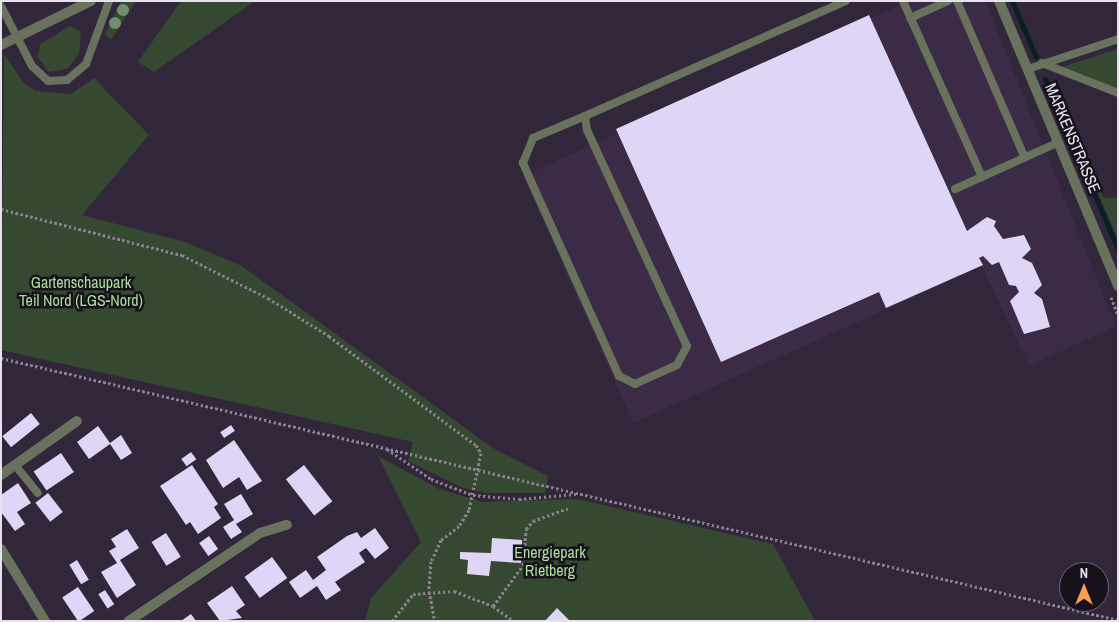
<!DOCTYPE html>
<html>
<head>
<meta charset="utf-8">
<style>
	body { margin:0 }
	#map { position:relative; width:1119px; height:622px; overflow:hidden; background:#32263b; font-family:"Archivo Narrow",sans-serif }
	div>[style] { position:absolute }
	.built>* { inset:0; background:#3b2b46 }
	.green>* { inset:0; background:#354930 }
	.stream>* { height:5px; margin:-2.5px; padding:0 2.5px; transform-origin:2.5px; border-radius:2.5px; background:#072123 }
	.building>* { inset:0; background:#ded5f7; transform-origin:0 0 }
	.path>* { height:3px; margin-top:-1.5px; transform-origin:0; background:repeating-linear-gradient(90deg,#8b8193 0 2.5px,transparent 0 5px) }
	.service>* { height:8px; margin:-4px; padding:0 4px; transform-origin:4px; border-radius:4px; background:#69725c }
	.minor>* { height:10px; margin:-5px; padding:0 5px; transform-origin:5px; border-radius:5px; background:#69725c }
	.path-bridge>* { height:3px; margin-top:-1.5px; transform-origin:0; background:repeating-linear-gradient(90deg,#8b8193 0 2.5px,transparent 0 5px) }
	.trees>* { width:12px; height:12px; margin:-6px; border-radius:50%; background:#748c6f }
	span { translate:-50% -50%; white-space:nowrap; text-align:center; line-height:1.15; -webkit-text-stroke:5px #17111b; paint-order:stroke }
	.street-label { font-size:16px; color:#e9e1ef }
	.park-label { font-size:16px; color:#aadf9a }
	.frame { position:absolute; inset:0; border:2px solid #e9e1ef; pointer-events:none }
	.north { position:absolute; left:1059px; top:562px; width:50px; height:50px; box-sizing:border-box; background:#17111b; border:1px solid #6b6470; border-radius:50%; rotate:0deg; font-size:14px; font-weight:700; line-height:20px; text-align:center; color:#e9e1ef }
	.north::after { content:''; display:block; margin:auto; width:18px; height:22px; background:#fc9d53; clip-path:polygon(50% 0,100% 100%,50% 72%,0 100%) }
</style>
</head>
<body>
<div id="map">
	<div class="built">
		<i style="clip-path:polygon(909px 1px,985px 1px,1116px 326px,1029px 366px,982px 266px,633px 423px,523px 176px)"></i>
	</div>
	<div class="green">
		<i style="clip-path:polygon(121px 1px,136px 1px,111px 40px,105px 34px)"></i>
		<i style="clip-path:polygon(181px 1px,255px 1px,154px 72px,138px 62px)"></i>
		<i style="clip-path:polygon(70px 26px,81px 31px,79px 54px,67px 69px,49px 72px,38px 57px,40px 44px)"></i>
		<i style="clip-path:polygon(1118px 49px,1118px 89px,1059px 69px,1062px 67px)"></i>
		<i style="clip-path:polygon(4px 54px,24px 83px,36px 91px,71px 94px,94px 78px,149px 135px,82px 215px,185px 242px,242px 266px,493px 448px,548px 476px,545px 493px,486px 493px,463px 488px,408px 461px,413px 442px,1px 350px)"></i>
		<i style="clip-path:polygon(1091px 176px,1104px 198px,1118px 198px,1118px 240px)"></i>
		<i style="clip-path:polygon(378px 456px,439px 489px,482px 502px,577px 499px,773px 544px,815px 621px,365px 621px,371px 598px,421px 542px)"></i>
	</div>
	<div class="stream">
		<i style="left:1012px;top:1px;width:61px;rotate:66.8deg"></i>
		<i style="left:1045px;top:79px;width:185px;rotate:66.8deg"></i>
	</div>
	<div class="building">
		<i style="clip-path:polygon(869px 15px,967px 231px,987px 217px,996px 221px,994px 226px,1003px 239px,1024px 235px,1031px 249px,1022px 258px,1032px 263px,1042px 285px,1034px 293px,1042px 299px,1050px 327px,1024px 334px,1010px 301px,1019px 292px,1016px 286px,1009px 285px,999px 262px,992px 265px,983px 256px,979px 258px,983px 265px,886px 308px,879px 292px,721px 362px,616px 129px)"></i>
		<i style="left:31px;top:413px;width:14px;height:37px;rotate:51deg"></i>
		<i style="left:231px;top:425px;width:7px;height:13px;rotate:56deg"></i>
		<i style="clip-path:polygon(98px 426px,110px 443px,121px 435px,132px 453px,121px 460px,110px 444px,89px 459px,77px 442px)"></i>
		<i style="clip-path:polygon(234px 440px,262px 481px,247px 490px,239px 477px,223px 488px,206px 460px)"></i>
		<i style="left:191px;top:452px;width:9px;height:12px;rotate:54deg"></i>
		<i style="left:61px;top:453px;width:23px;height:33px;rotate:56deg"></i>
		<i style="clip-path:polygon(192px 465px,218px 504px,214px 507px,221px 518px,198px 534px,190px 522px,186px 525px,160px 486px)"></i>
		<i style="left:304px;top:465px;width:46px;height:23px;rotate:52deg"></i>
		<i style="clip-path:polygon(18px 483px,31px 503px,17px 512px,25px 524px,15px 531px,1px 512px,1px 495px)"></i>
		<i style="left:48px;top:493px;width:24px;height:16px;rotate:52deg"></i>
		<i style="clip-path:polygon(241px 494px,253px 514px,236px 524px,242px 532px,231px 539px,223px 527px,234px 520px,224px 504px)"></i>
		<i style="clip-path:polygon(375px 528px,389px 548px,375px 559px,366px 548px,359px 553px,365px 562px,335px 582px,341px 590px,326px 600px,317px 586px,300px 598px,289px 582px,306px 570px,313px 580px,326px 570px,317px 557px,347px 536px,357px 532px,361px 538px)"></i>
		<i style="clip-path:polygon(127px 529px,139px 548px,120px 560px,136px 585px,117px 598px,101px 572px,117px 563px,109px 551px,116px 547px,111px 539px)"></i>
		<i style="left:166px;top:533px;width:28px;height:17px;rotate:58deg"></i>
		<i style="left:209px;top:536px;width:16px;height:12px;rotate:55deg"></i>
		<i style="clip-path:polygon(492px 538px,522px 540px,521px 563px,491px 561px,489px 576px,467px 574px,468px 560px,460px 559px,460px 552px,491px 553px)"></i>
		<i style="left:272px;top:557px;width:26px;height:34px;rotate:54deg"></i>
		<i style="left:77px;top:560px;width:23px;height:9px;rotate:59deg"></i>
		<i style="clip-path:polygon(232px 586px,245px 605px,236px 611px,242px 618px,220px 621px,207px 603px)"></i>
		<i style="left:78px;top:587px;width:29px;height:19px;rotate:56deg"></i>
		<i style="left:105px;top:590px;width:17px;height:8px;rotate:57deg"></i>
		<i style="clip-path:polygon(557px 608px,570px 621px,545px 621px)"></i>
		<i style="clip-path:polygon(191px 614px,196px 621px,181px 621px)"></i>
	</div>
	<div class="path">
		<i style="left:1px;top:209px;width:187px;rotate:14.3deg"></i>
		<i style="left:182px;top:255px;width:96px;rotate:26.6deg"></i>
		<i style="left:268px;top:298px;width:72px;rotate:31.9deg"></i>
		<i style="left:329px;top:336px;width:183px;rotate:36.6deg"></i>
		<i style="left:476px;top:445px;width:9px;rotate:58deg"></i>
		<i style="left:481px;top:453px;width:58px;rotate:101.9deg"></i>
		<i style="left:469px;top:510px;width:19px;rotate:122deg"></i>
		<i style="left:459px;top:526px;width:23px;rotate:142deg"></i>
		<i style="left:441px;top:540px;width:23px;rotate:115deg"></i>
		<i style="left:431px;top:561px;width:30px;rotate:94deg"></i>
		<i style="left:429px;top:591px;width:31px;rotate:79deg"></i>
		<i style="left:1111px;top:297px;width:19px;rotate:69deg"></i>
		<i style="left:1px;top:358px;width:1147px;rotate:13.2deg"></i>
		<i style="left:493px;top:606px;width:51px;rotate:-53.8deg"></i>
		<i style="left:523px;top:565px;width:36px;rotate:-85deg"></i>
		<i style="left:526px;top:529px;width:11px;rotate:-49deg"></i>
		<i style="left:533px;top:521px;width:37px;rotate:-20deg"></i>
		<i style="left:392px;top:621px;width:34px;rotate:-52deg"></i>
		<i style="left:413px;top:594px;width:41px;rotate:-4.2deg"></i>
		<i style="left:454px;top:591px;width:42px;rotate:21deg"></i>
		<i style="left:493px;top:606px;width:26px;rotate:36deg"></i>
	</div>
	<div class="service">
		<i style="left:903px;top:1px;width:193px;rotate:65.8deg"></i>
		<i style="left:957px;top:1px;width:171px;rotate:66.6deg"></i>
		<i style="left:1px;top:6px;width:68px;rotate:62.7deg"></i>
		<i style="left:32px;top:66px;width:22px;rotate:43deg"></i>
		<i style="left:48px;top:81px;width:19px;rotate:-3deg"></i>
		<i style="left:67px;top:80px;width:25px;rotate:-40deg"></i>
		<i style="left:86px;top:64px;width:67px;rotate:-69.9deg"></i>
		<i style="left:910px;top:18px;width:42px;rotate:-24.1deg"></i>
		<i style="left:1042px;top:63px;width:82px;rotate:21.5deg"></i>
		<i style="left:1028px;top:69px;width:95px;rotate:-18.4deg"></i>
		<i style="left:585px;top:116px;width:14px;rotate:82deg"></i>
		<i style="left:587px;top:130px;width:238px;rotate:65.2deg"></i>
		<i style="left:687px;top:346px;width:21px;rotate:118deg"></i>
		<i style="left:677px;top:365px;width:46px;rotate:155.7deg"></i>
		<i style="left:635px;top:384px;width:18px;rotate:-153deg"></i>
		<i style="left:619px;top:376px;width:234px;rotate:-114.3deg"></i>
		<i style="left:523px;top:163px;width:27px;rotate:-68deg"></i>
		<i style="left:533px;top:138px;width:56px;rotate:-22.9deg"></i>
		<i style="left:585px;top:116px;width:285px;rotate:-23.8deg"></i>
		<i style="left:955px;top:189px;width:114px;rotate:-24.3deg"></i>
		<i style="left:15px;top:465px;width:36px;rotate:51deg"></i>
	</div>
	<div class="minor">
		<i style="left:999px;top:1px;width:309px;rotate:67.3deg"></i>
		<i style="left:1px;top:45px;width:100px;rotate:-26.1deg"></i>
		<i style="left:1px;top:475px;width:93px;rotate:-35.4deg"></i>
		<i style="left:1px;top:549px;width:84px;rotate:58.6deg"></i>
		<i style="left:129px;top:621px;width:158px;rotate:-33.9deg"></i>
		<i style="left:260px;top:533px;width:28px;rotate:-17deg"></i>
	</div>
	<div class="path-bridge">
		<i style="left:387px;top:449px;width:53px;rotate:34.3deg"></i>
		<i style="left:431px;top:479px;width:45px;rotate:20.9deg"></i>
		<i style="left:473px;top:495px;width:46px;rotate:5deg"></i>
		<i style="left:519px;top:499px;width:57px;rotate:-5deg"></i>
	</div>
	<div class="trees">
		<i style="left:123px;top:10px"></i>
		<i style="left:115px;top:23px"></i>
	</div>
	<div class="street-label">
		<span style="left:1073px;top:138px;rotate:67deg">MARKENSTRASSE</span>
	</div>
	<div class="park-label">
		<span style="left:81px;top:291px">Gartenschaupark<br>Teil Nord (LGS-Nord)</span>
		<span style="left:550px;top:561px">Energiepark<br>Rietberg</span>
	</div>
	<div class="frame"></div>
	<div class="north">N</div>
</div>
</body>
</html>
